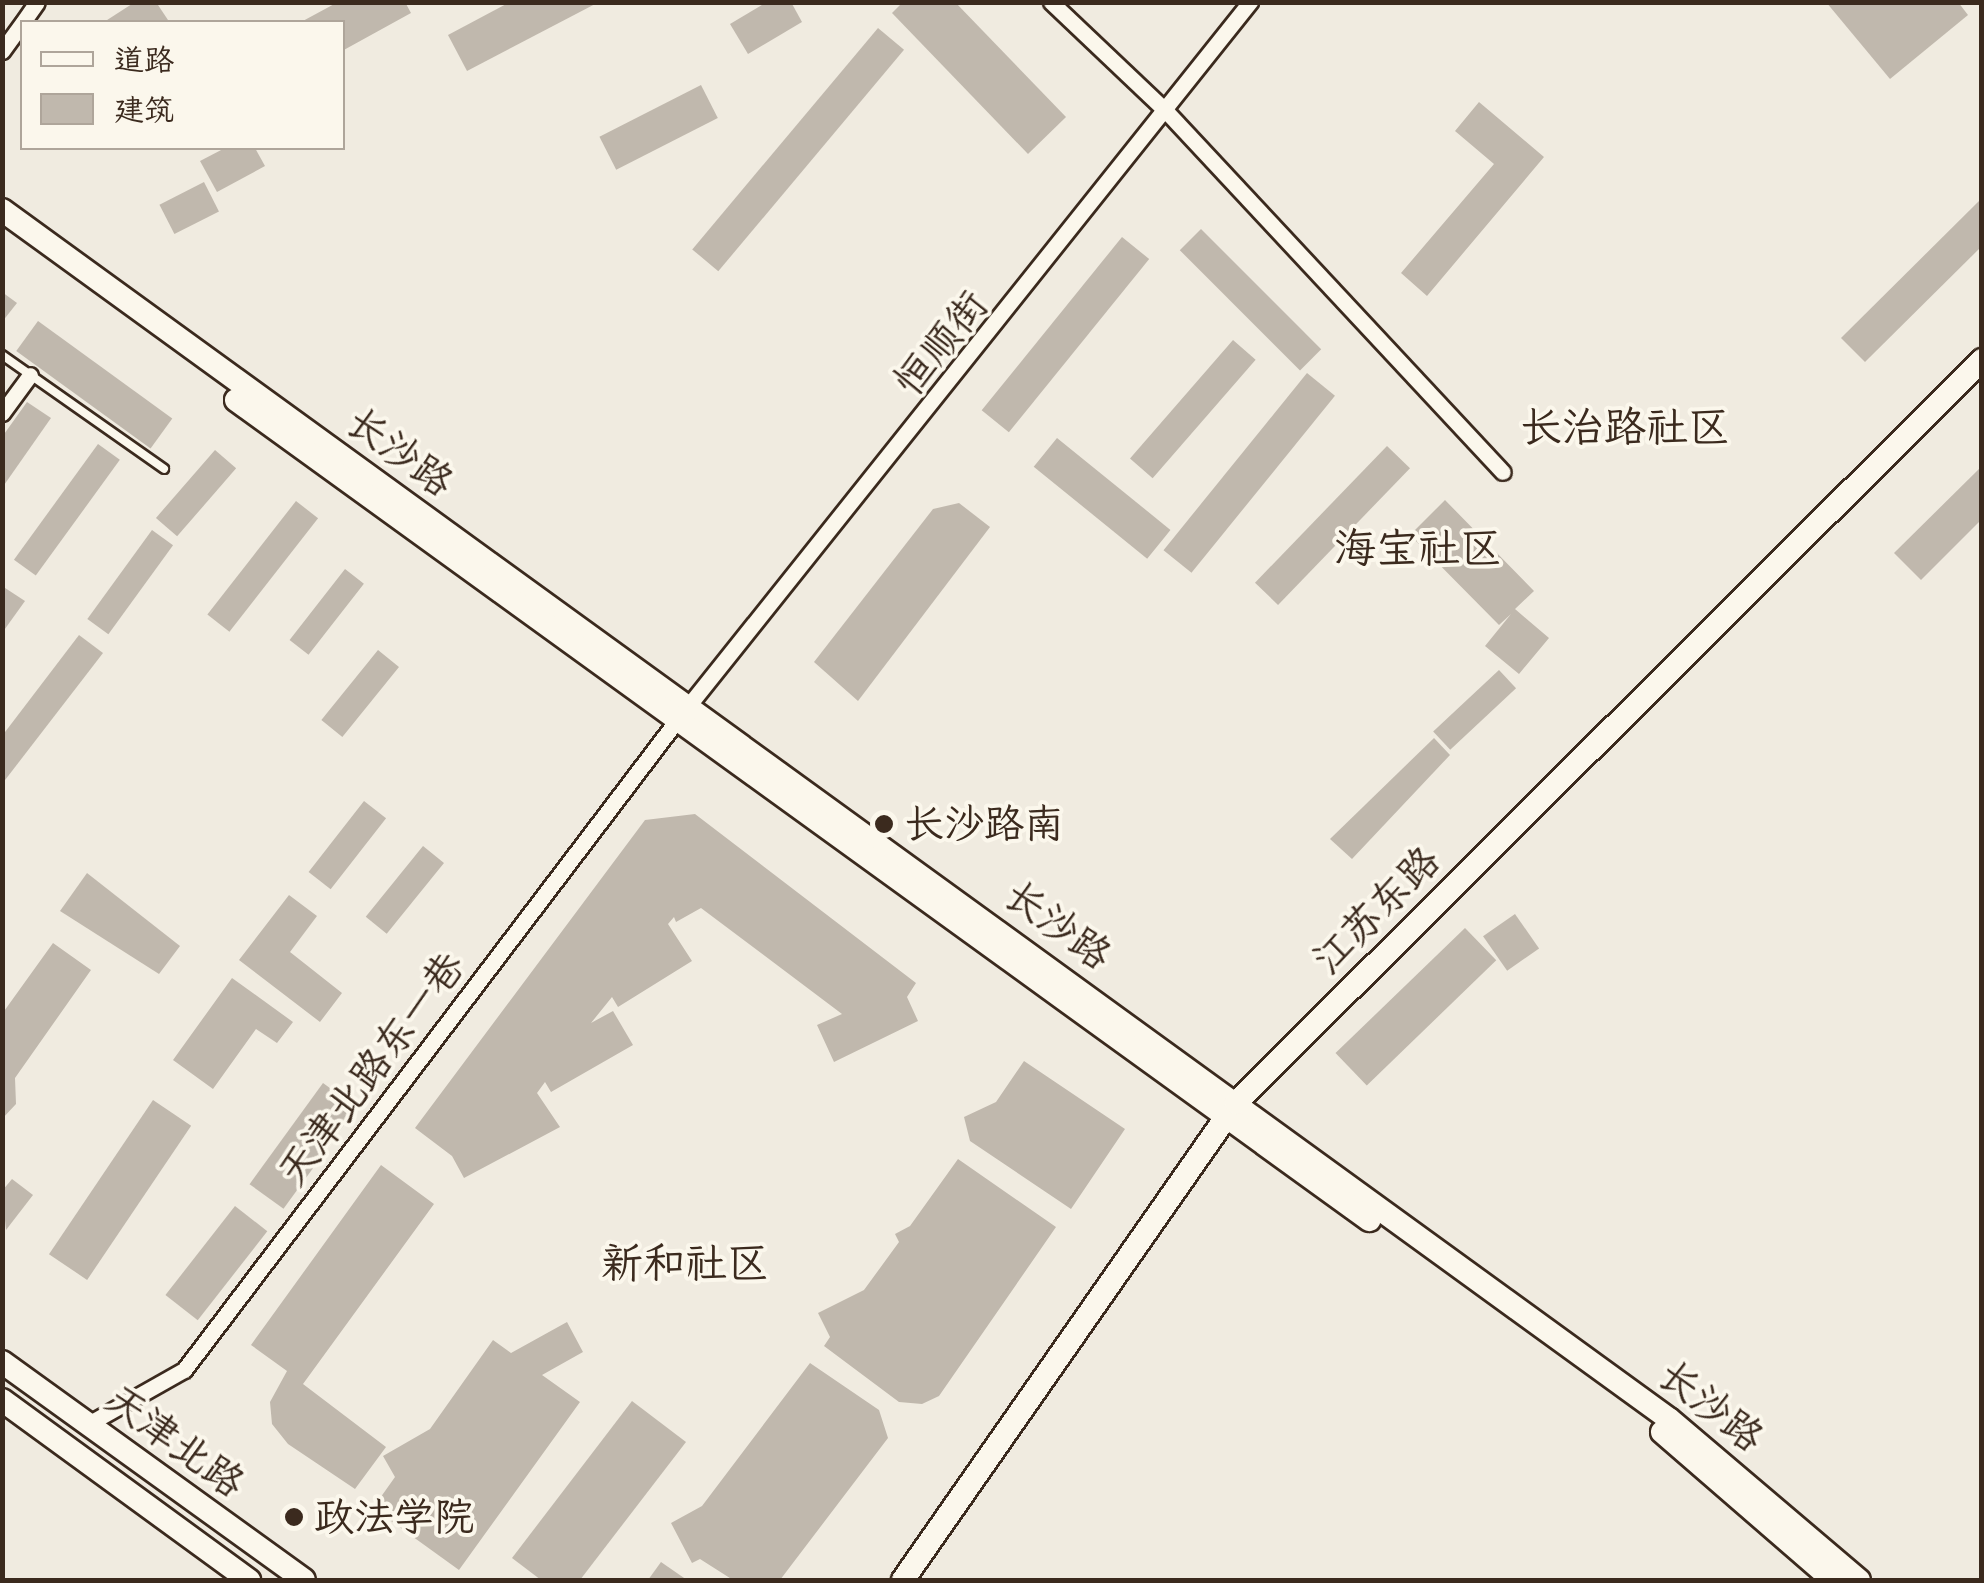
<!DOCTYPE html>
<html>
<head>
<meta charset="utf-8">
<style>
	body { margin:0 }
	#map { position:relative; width:1984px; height:1583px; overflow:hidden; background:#f0ebe0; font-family:Caveat,"LXGW WenKai TC",sans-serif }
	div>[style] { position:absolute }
	.building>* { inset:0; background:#c0b8ad; transform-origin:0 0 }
	.roads { filter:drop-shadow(2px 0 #3b2a1e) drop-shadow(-2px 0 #3b2a1e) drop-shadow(0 2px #3b2a1e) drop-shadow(0 -2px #3b2a1e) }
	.lane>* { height:8px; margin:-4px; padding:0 4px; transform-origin:4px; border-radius:4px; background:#fbf7ec }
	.street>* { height:15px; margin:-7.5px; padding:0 7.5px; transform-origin:7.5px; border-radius:7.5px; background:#fbf7ec }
	.secondary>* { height:22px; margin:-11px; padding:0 11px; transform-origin:11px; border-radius:11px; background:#fbf7ec }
	.dots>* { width:28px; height:28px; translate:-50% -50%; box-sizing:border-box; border:5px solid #fbf7ec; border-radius:50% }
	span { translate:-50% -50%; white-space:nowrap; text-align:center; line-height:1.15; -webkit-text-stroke:8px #fbf7ec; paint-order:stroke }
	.street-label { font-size:40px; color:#3b2a1e }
	.poi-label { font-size:40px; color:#3b2a1e }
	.left { translate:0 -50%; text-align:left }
	.neighbourhood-label { font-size:42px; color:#3b2a1e }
	.frame { position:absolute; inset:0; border:5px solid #3b2a1e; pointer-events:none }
	.legend { position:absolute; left:20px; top:20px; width:325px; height:130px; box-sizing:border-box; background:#fbf7ec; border:2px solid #aea59a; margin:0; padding:12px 18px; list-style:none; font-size:30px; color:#3b2a1e }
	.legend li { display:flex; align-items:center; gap:20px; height:50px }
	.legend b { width:50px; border:2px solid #aea59a }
</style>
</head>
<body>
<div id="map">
	<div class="building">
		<i style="clip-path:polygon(135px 2px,156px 2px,168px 20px,104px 22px)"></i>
		<i style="clip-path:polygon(338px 2px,405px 2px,411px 13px,342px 51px,342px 22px,301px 22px)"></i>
		<i style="clip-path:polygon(510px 2px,599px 2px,467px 71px,448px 35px)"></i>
		<i style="clip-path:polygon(767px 2px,791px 2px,802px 22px,748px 54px,730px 24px)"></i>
		<i style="clip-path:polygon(903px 2px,955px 2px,1066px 117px,1028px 154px,892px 13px)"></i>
		<i style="clip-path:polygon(1826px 2px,1958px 2px,1968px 15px,1890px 79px)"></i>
		<i style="left:878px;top:28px;width:34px;height:289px;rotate:40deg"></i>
		<i style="left:701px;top:85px;width:37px;height:114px;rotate:63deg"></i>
		<i style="clip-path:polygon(1479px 102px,1544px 157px,1427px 296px,1401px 273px,1494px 164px,1455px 131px)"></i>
		<i style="clip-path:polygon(225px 148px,255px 148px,265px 166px,217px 192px,200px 161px)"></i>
		<i style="left:204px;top:182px;width:33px;height:50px;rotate:63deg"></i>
		<i style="clip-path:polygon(1982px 198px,1982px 246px,1865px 362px,1841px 338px)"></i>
		<i style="left:1201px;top:229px;width:170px;height:30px;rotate:45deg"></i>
		<i style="left:1122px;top:237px;width:35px;height:223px;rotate:39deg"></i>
		<i style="clip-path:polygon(2px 292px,17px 303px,2px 322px)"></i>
		<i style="left:38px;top:321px;width:166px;height:37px;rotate:36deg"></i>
		<i style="left:1233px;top:340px;width:30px;height:157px;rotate:41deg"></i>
		<i style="left:1307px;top:373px;width:36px;height:228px;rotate:39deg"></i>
		<i style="clip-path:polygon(27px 402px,51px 418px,2px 488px,2px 437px)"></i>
		<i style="left:1057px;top:438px;width:146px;height:37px;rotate:39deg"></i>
		<i style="left:98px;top:444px;width:27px;height:143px;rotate:36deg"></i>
		<i style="left:1387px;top:446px;width:32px;height:190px;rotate:44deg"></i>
		<i style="left:215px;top:450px;width:28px;height:90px;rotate:41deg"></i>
		<i style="clip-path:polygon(1982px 466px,1982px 519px,1921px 580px,1894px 553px)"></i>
		<i style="clip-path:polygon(1445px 500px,1534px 591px,1515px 609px,1549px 638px,1519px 674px,1485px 646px,1511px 614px,1499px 625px,1410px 535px)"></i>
		<i style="left:296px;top:501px;width:28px;height:144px;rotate:38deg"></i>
		<i style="clip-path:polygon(959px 503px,990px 527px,858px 701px,814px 662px,933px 509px)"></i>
		<i style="left:152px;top:530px;width:26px;height:110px;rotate:36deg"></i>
		<i style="left:345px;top:569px;width:24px;height:90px;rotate:38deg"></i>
		<i style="clip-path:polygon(2px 586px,25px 601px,2px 633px)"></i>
		<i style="clip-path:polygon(79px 635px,103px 653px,2px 784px,2px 736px)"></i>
		<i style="left:378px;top:650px;width:27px;height:90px;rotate:39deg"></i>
		<i style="left:1499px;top:670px;width:25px;height:90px;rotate:47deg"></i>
		<i style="clip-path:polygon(1434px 738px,1450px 755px,1352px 859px,1330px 839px)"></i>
		<i style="left:364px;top:801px;width:28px;height:90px;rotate:38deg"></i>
		<i style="clip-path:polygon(695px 814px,916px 983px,907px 997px,918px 1021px,834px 1062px,817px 1025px,842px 1014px,701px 908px,676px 922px,674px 917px,668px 924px,692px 961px,618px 1007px,612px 997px,591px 1023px,613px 1011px,633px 1045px,551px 1092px,545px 1082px,537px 1093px,560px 1127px,464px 1178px,452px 1156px,415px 1128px,645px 820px)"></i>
		<i style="left:423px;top:846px;width:27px;height:91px;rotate:39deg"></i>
		<i style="clip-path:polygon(87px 873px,180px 946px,159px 974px,60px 911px)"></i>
		<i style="clip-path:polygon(289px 895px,317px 916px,290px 952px,342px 993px,320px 1022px,239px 960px)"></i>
		<i style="left:1515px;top:914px;width:42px;height:39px;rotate:55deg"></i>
		<i style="left:1465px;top:928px;width:45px;height:180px;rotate:46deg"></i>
		<i style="clip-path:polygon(53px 943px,91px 970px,15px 1078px,16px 1104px,2px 1119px,2px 1014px)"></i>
		<i style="clip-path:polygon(232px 978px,293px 1022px,277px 1043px,256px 1029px,213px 1089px,173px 1060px)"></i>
		<i style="clip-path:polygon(1024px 1061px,1125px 1129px,1071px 1209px,970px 1141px,964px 1117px,996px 1102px)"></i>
		<i style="left:323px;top:1083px;width:42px;height:125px;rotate:36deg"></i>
		<i style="left:153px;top:1100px;width:46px;height:186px;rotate:34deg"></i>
		<i style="clip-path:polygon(958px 1159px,1056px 1227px,939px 1396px,922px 1404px,899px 1402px,824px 1346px,830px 1337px,818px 1313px,864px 1290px,899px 1242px,895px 1234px,910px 1226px)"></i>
		<i style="clip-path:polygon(381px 1165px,434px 1204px,303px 1384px,386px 1447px,355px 1489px,288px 1444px,272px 1424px,270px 1402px,287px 1371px,251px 1345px)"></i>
		<i style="clip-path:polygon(12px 1179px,33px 1195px,6px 1230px,2px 1191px)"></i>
		<i style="left:235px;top:1206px;width:41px;height:113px;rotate:38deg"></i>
		<i style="clip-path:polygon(567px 1322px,583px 1352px,542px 1375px,580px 1402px,459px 1570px,373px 1508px,395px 1477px,383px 1456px,430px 1429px,493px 1340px,511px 1353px)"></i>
		<i style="clip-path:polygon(810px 1363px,879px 1410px,888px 1438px,780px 1580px,733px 1580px,700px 1559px,692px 1563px,671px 1523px,702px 1506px)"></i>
		<i style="clip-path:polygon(632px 1401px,686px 1442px,580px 1580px,541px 1580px,512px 1558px)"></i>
		<i style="clip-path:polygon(661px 1562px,687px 1580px,648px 1580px)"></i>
	</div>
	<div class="roads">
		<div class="lane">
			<i style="left:2px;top:355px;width:198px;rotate:35.1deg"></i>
		</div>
		<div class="street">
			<i style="left:1051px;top:2px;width:160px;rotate:43.5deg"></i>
			<i style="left:1167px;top:112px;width:492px;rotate:47deg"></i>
			<i style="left:23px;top:22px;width:24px;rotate:-55deg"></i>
			<i style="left:2px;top:51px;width:34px;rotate:-54deg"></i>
			<i style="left:2px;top:413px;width:47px;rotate:-53.6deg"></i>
			<i style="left:88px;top:1424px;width:110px;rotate:-29.4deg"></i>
			<i style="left:184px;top:1370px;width:816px;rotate:-52.82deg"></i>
			<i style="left:677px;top:720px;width:919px;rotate:-51.41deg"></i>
		</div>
		<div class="secondary">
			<i style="left:2px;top:210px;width:2059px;rotate:35.95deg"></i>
			<i style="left:1669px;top:1419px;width:249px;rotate:40.3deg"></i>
			<i style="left:236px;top:400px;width:1399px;rotate:35.89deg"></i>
			<i style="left:2px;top:1362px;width:372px;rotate:35.8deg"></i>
			<i style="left:2px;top:1400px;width:306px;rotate:36.1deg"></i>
			<i style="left:1662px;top:1432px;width:226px;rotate:40.9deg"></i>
			<i style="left:903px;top:1580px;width:582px;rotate:-55.08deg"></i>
			<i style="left:1236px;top:1103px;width:1053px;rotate:-44.88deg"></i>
		</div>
	</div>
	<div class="dots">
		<i style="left:884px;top:824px;background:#3b2a1e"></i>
		<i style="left:294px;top:1517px;background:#3b2a1e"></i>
	</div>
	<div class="street-label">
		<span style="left:941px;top:343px;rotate:-51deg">恒顺街</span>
		<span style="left:400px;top:452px;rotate:36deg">长沙路</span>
		<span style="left:1376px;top:910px;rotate:-45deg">江苏东路</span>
		<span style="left:1058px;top:925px;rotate:36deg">长沙路</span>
		<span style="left:371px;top:1069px;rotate:-53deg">天津北路东一巷</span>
		<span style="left:1711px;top:1406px;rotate:38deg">长沙路</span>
		<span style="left:175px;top:1441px;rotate:36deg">天津北路</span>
	</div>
	<div class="poi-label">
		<span class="left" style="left:904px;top:824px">长沙路南</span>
		<span class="left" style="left:314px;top:1517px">政法学院</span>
	</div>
	<div class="neighbourhood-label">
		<span style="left:1625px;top:428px">长治路社区</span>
		<span style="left:1418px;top:549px">海宝社区</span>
		<span style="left:685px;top:1264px">新和社区</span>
	</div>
	<div class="frame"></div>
	<ul class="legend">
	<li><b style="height:12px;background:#fbf7ec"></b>道路</li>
	<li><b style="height:28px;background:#c0b8ad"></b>建筑</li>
	</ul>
</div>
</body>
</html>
